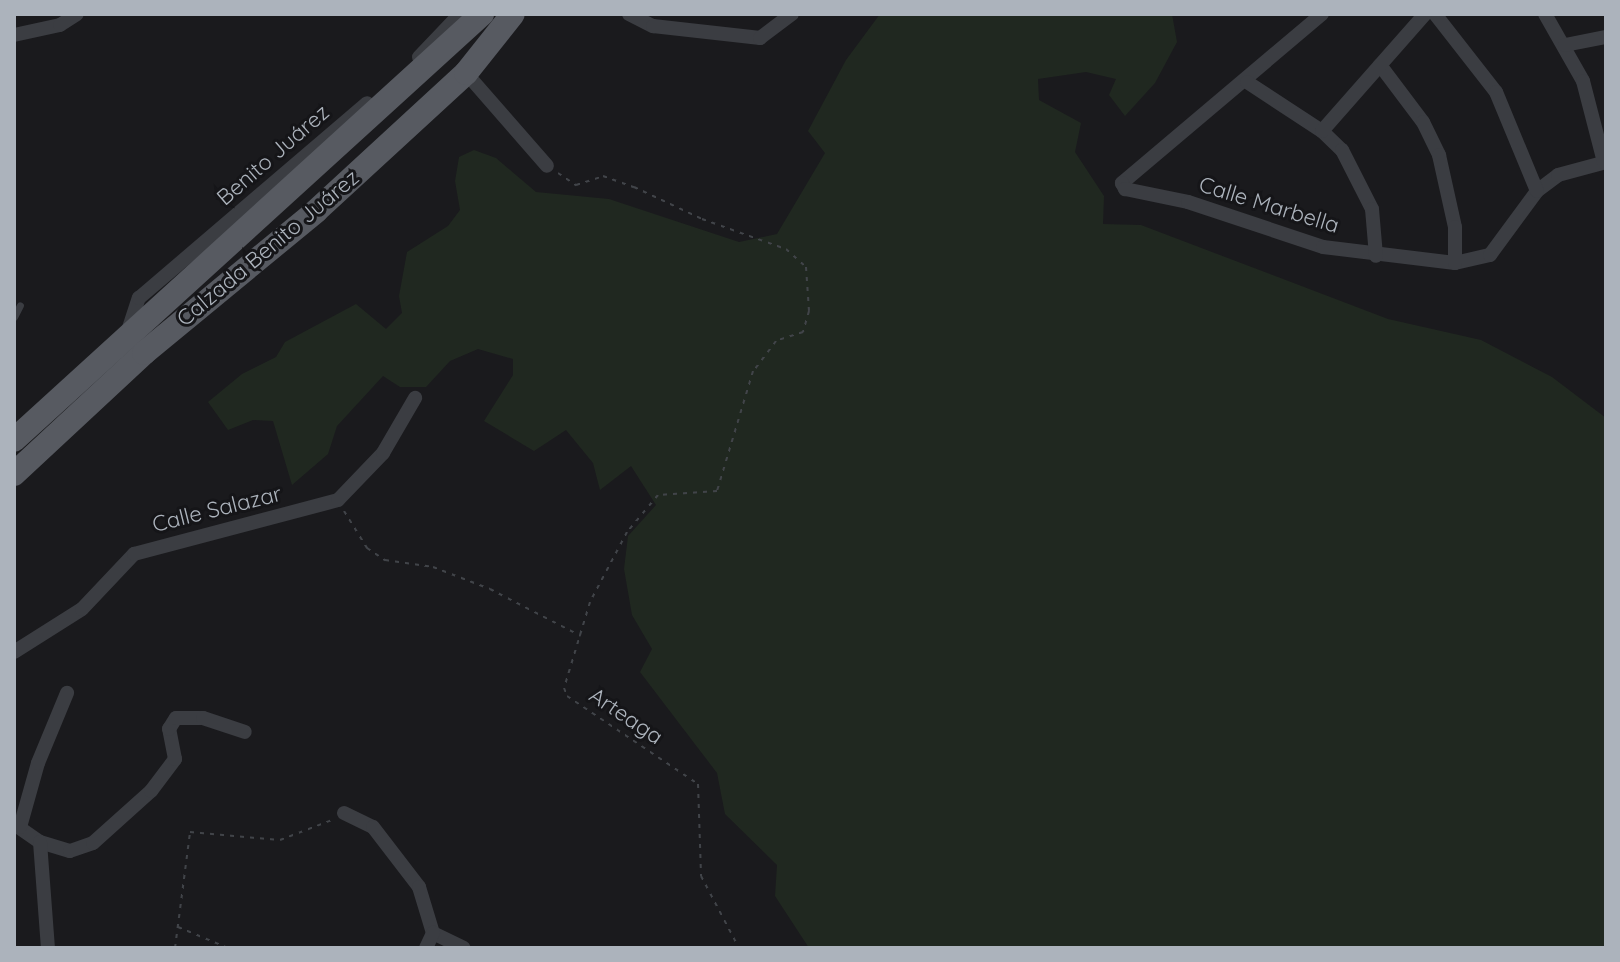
<!DOCTYPE html>
<html>
<head>
<meta charset="utf-8">
<style>
	body { margin:0 }
	#map { position:relative; width:1620px; height:962px; overflow:hidden; background:#1a1a1d; font-family:Quicksand,sans-serif }
	div>[style] { position:absolute }
	.green>* { inset:0; background:#202820 }
	.path>* { height:2px; margin-top:-1px; transform-origin:0; background:repeating-linear-gradient(90deg,#414449 0 4px,transparent 0 10px) }
	.service>* { height:7px; margin:-3.5px; padding:0 3.5px; transform-origin:3.5px; border-radius:3.5px; background:#3b3d42 }
	.minor>* { height:14px; margin:-7px; padding:0 7px; transform-origin:7px; border-radius:7px; background:#3b3d42 }
	.primary>* { height:24px; margin:-12px; padding:0 12px; transform-origin:12px; border-radius:12px; background:#575a61 }
	span { translate:-50% -50%; white-space:nowrap; text-align:center; line-height:1.15; -webkit-text-stroke:6px #151518; paint-order:stroke }
	.street-label { font-size:22px; color:#acb3bc }
	.frame { position:absolute; inset:0; border:16px solid #acb3bc; pointer-events:none }
</style>
</head>
<body>
<div id="map">
	<div class="green">
		<i style="clip-path:polygon(880px 14px,1172px 14px,1177px 42px,1155px 83px,1125px 116px,1109px 95px,1116px 79px,1086px 72px,1038px 79px,1039px 100px,1081px 123px,1075px 152px,1104px 196px,1103px 224px,1141px 225px,1388px 319px,1481px 340px,1552px 377px,1606px 418px,1606px 948px,809px 948px,775px 896px,777px 865px,725px 814px,717px 773px,640px 672px,652px 649px,632px 615px,624px 569px,628px 536px,656px 505px,631px 466px,600px 490px,593px 463px,566px 430px,534px 451px,484px 421px,513px 375px,513px 359px,478px 349px,450px 361px,426px 387px,400px 387px,383px 376px,337px 426px,328px 454px,292px 485px,273px 421px,253px 420px,228px 430px,208px 402px,242px 374px,276px 357px,285px 342px,356px 304px,386px 329px,402px 313px,399px 296px,407px 252px,448px 226px,460px 210px,455px 181px,459px 157px,474px 150px,496px 158px,536px 192px,609px 199px,739px 242px,777px 234px,825px 153px,808px 131px,846px 60px)"></i>
	</div>
	<div class="path">
		<i style="left:558px;top:173px;width:22px;rotate:34deg"></i>
		<i style="left:576px;top:185px;width:28px;rotate:-18deg"></i>
		<i style="left:603px;top:176px;width:33px;rotate:20deg"></i>
		<i style="left:634px;top:187px;width:75px;rotate:25.2deg"></i>
		<i style="left:702px;top:219px;width:89px;rotate:19.7deg"></i>
		<i style="left:786px;top:249px;width:27px;rotate:42deg"></i>
		<i style="left:806px;top:267px;width:44px;rotate:86.1deg"></i>
		<i style="left:809px;top:311px;width:22px;rotate:106deg"></i>
		<i style="left:803px;top:332px;width:28px;rotate:162deg"></i>
		<i style="left:776px;top:341px;width:38px;rotate:127deg"></i>
		<i style="left:753px;top:371px;width:125px;rotate:106.7deg"></i>
		<i style="left:717px;top:491px;width:59px;rotate:176.1deg"></i>
		<i style="left:658px;top:495px;width:48px;rotate:130deg"></i>
		<i style="left:627px;top:532px;width:79px;rotate:117.9deg"></i>
		<i style="left:590px;top:602px;width:90px;rotate:106.8deg"></i>
		<i style="left:564px;top:688px;width:9px;rotate:69deg"></i>
		<i style="left:567px;top:696px;width:158px;rotate:33.9deg"></i>
		<i style="left:698px;top:784px;width:92px;rotate:88.1deg"></i>
		<i style="left:701px;top:876px;width:81px;rotate:62.2deg"></i>
		<i style="left:344px;top:511px;width:44px;rotate:58.1deg"></i>
		<i style="left:367px;top:548px;width:22px;rotate:34deg"></i>
		<i style="left:385px;top:560px;width:49px;rotate:8.3deg"></i>
		<i style="left:433px;top:567px;width:61px;rotate:21.1deg"></i>
		<i style="left:490px;top:589px;width:102px;rotate:27.3deg"></i>
		<i style="left:178px;top:927px;width:54px;rotate:22.8deg"></i>
		<i style="left:175px;top:948px;width:117px;rotate:-82.6deg"></i>
		<i style="left:190px;top:832px;width:90px;rotate:5.1deg"></i>
		<i style="left:280px;top:840px;width:56px;rotate:-21deg"></i>
	</div>
	<div class="service">
		<i style="left:14px;top:317px;width:13px;rotate:-63deg"></i>
	</div>
	<div class="minor">
		<i style="left:629px;top:14px;width:27px;rotate:27deg"></i>
		<i style="left:653px;top:26px;width:108px;rotate:6.4deg"></i>
		<i style="left:760px;top:38px;width:40px;rotate:-37deg"></i>
		<i style="left:1322px;top:14px;width:262px;rotate:139.8deg"></i>
		<i style="left:1122px;top:183px;width:7px;rotate:63deg"></i>
		<i style="left:1125px;top:189px;width:64px;rotate:11.7deg"></i>
		<i style="left:1188px;top:202px;width:142px;rotate:18.4deg"></i>
		<i style="left:1323px;top:247px;width:133px;rotate:6.9deg"></i>
		<i style="left:1455px;top:263px;width:36px;rotate:-13deg"></i>
		<i style="left:1490px;top:255px;width:79px;rotate:-53.7deg"></i>
		<i style="left:1537px;top:191px;width:26px;rotate:-37deg"></i>
		<i style="left:1558px;top:175px;width:50px;rotate:-15.2deg"></i>
		<i style="left:1435px;top:14px;width:99px;rotate:52deg"></i>
		<i style="left:1496px;top:92px;width:107px;rotate:67.5deg"></i>
		<i style="left:1545px;top:14px;width:77px;rotate:60.4deg"></i>
		<i style="left:1583px;top:81px;width:84px;rotate:75.5deg"></i>
		<i style="left:14px;top:35px;width:47px;rotate:-12.3deg"></i>
		<i style="left:60px;top:25px;width:20px;rotate:-33deg"></i>
		<i style="left:1565px;top:45px;width:42px;rotate:-11deg"></i>
		<i style="left:419px;top:57px;width:59px;rotate:-46.4deg"></i>
		<i style="left:1380px;top:65px;width:71px;rotate:53deg"></i>
		<i style="left:1423px;top:122px;width:37px;rotate:64deg"></i>
		<i style="left:1439px;top:155px;width:74px;rotate:77.5deg"></i>
		<i style="left:1455px;top:227px;width:36px;rotate:90deg"></i>
		<i style="left:466px;top:73px;width:123px;rotate:48.9deg"></i>
		<i style="left:1247px;top:82px;width:90px;rotate:33.2deg"></i>
		<i style="left:1322px;top:131px;width:28px;rotate:44deg"></i>
		<i style="left:1342px;top:150px;width:66px;rotate:63deg"></i>
		<i style="left:1372px;top:209px;width:47px;rotate:85.1deg"></i>
		<i style="left:1322px;top:131px;width:156px;rotate:-48.6deg"></i>
		<i style="left:127px;top:334px;width:38px;rotate:-72deg"></i>
		<i style="left:139px;top:298px;width:300px;rotate:-40.5deg"></i>
		<i style="left:14px;top:652px;width:80px;rotate:-32.3deg"></i>
		<i style="left:82px;top:609px;width:76px;rotate:-46.6deg"></i>
		<i style="left:134px;top:554px;width:211px;rotate:-14.8deg"></i>
		<i style="left:338px;top:500px;width:65px;rotate:-46.2deg"></i>
		<i style="left:383px;top:453px;width:64px;rotate:-59.8deg"></i>
		<i style="left:344px;top:813px;width:32px;rotate:26deg"></i>
		<i style="left:373px;top:827px;width:76px;rotate:52.5deg"></i>
		<i style="left:419px;top:887px;width:48px;rotate:73.1deg"></i>
		<i style="left:433px;top:933px;width:34px;rotate:26deg"></i>
		<i style="left:14px;top:824px;width:32px;rotate:35deg"></i>
		<i style="left:40px;top:842px;width:31px;rotate:17deg"></i>
		<i style="left:70px;top:851px;width:24px;rotate:-19deg"></i>
		<i style="left:93px;top:843px;width:78px;rotate:-41.9deg"></i>
		<i style="left:151px;top:791px;width:40px;rotate:-53deg"></i>
		<i style="left:175px;top:759px;width:31px;rotate:-101deg"></i>
		<i style="left:169px;top:729px;width:13px;rotate:-58deg"></i>
		<i style="left:176px;top:718px;width:27px"></i>
		<i style="left:203px;top:718px;width:44px;rotate:18.4deg"></i>
		<i style="left:20px;top:827px;width:66px;rotate:-74.3deg"></i>
		<i style="left:38px;top:763px;width:76px;rotate:-67.5deg"></i>
		<i style="left:40px;top:842px;width:106px;rotate:85.7deg"></i>
		<i style="left:426px;top:948px;width:17px;rotate:-65deg"></i>
	</div>
	<div class="primary">
		<i style="left:14px;top:440px;width:633px;rotate:-42.31deg"></i>
		<i style="left:14px;top:474px;width:178px;rotate:-42.9deg"></i>
		<i style="left:144px;top:353px;width:223px;rotate:-39.5deg"></i>
		<i style="left:316px;top:211px;width:204px;rotate:-42.6deg"></i>
		<i style="left:466px;top:73px;width:75px;rotate:-51.5deg"></i>
	</div>
	<div class="street-label">
		<span style="left:273px;top:155px;rotate:-41deg">Benito Juárez</span>
		<span style="left:1269px;top:205px;rotate:17deg">Calle Marbella</span>
		<span style="left:268px;top:248px;rotate:-40deg">Calzada Benito Juárez</span>
		<span style="left:217px;top:509px;rotate:-14deg">Calle Salazar</span>
		<span style="left:626px;top:716px;rotate:34deg">Arteaga</span>
	</div>
	<div class="frame"></div>
</div>
</body>
</html>
